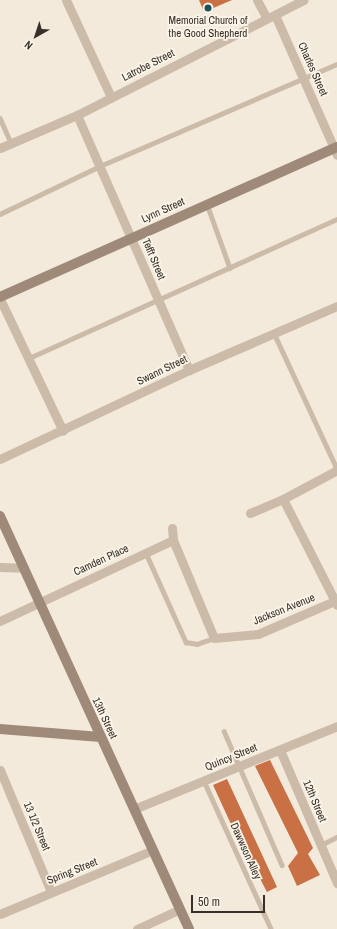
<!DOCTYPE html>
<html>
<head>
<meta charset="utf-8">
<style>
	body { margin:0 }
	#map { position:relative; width:337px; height:929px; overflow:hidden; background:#f3eadc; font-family:"Archivo Narrow",sans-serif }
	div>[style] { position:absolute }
	.building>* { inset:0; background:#c97044 }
	.lane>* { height:4.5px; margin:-2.25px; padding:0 2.25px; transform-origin:2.25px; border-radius:2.25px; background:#ccbba8 }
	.street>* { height:9px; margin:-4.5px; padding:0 4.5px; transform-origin:4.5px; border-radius:4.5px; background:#ccbba8 }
	.secondary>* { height:10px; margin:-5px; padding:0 5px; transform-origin:5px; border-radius:5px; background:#9f8a79 }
	.dots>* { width:11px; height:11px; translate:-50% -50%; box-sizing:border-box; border:2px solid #faf4e9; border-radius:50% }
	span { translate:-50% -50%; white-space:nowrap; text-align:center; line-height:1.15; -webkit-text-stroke:3.5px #faf4e9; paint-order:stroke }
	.poi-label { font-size:11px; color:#382f28 }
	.street-label { font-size:11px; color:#382f28 }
	.north { position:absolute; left:16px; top:16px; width:40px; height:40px; -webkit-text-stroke:3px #faf4e9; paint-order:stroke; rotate:219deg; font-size:11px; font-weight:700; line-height:16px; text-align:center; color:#382f28 }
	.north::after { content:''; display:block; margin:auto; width:14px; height:18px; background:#382f28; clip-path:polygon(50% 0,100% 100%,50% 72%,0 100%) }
	.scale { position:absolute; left:191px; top:895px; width:74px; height:18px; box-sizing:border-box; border:2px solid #382f28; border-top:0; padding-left:5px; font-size:12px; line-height:14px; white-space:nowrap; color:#382f28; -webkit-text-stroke:3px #faf4e9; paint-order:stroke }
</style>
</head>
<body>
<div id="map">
	<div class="building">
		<i style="clip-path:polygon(199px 0,232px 0,204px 12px)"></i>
		<i style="clip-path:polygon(270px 760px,313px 848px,308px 854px,320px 875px,297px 886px,288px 866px,298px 853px,255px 766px)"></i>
		<i style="clip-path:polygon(227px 779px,277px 887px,267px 892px,256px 871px,253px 872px,213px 785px)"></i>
	</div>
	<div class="lane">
		<i style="left:0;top:118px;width:27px;rotate:66deg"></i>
		<i style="left:207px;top:204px;width:68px;rotate:70.2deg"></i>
		<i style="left:0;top:214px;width:111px;rotate:-25.6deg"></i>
		<i style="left:100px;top:166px;width:258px;rotate:-23.3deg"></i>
		<i style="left:274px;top:333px;width:150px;rotate:65.1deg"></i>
		<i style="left:29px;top:358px;width:338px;rotate:-24.3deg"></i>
		<i style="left:146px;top:553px;width:98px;rotate:65.8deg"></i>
		<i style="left:186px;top:642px;width:11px;rotate:10deg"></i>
		<i style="left:197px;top:644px;width:18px;rotate:-19deg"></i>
		<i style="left:224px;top:731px;width:146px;rotate:66.6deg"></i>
		<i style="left:204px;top:781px;width:162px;rotate:65.6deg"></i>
		<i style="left:321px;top:845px;width:18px;rotate:-27deg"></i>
	</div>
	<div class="street">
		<i style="left:66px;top:0;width:107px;rotate:65.1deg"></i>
		<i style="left:257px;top:0;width:21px;rotate:62deg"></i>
		<i style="left:275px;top:15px;width:153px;rotate:66.1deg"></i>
		<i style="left:77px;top:115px;width:279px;rotate:66.3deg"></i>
		<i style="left:0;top:148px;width:84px;rotate:-23.2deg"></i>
		<i style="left:77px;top:115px;width:254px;rotate:-26.9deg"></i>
		<i style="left:0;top:299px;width:146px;rotate:64.5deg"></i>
		<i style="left:0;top:459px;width:209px;rotate:-25.2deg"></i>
		<i style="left:189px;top:370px;width:161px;rotate:-23.4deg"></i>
		<i style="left:283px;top:499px;width:119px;rotate:63deg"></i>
		<i style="left:250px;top:513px;width:36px;rotate:-23deg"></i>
		<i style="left:283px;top:499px;width:61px;rotate:-28.2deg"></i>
		<i style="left:172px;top:528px;width:12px;rotate:85deg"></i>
		<i style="left:173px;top:540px;width:106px;rotate:67.3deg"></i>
		<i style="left:214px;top:638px;width:44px;rotate:-5.2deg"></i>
		<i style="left:258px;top:634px;width:86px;rotate:-23.3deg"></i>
		<i style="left:0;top:567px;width:24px;rotate:2deg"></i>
		<i style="left:0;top:621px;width:191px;rotate:-25.1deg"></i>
		<i style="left:280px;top:750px;width:145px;rotate:66.8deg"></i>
		<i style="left:0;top:770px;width:132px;rotate:67.3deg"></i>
		<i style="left:134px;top:809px;width:219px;rotate:-22.2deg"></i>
		<i style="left:0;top:914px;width:166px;rotate:-22.7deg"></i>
		<i style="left:137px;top:929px;width:47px;rotate:-24.9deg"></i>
	</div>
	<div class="secondary">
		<i style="left:0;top:297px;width:369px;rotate:-24deg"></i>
		<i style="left:0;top:516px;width:454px;rotate:65.4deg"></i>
		<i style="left:0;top:729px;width:101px;rotate:4.5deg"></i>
	</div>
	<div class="dots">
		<i style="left:208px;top:8px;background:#1c515b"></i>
	</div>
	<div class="poi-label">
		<span style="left:208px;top:27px">Memorial Church of<br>the Good Shepherd</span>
	</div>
	<div class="street-label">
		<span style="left:148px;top:65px;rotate:-27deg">Latrobe Street</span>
		<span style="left:313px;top:69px;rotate:66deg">Charles Street</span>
		<span style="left:163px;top:210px;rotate:-24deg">Lynn Street</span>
		<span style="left:154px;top:259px;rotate:67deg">Tefft Street</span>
		<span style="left:162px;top:370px;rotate:-26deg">Swann Street</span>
		<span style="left:101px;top:560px;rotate:-25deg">Camden Place</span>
		<span style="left:284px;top:609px;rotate:-22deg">Jackson Avenue</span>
		<span style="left:105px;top:718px;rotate:65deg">13th Street</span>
		<span style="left:231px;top:757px;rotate:-22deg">Quincy Street</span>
		<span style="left:315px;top:801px;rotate:67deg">12th Street</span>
		<span style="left:37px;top:826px;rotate:67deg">13 1/2 Street</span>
		<span style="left:246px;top:851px;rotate:66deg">Dawwson Alley</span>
		<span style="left:72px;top:871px;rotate:-22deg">Spring Street</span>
	</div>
	<div class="north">N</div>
	<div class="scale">50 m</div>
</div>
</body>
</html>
